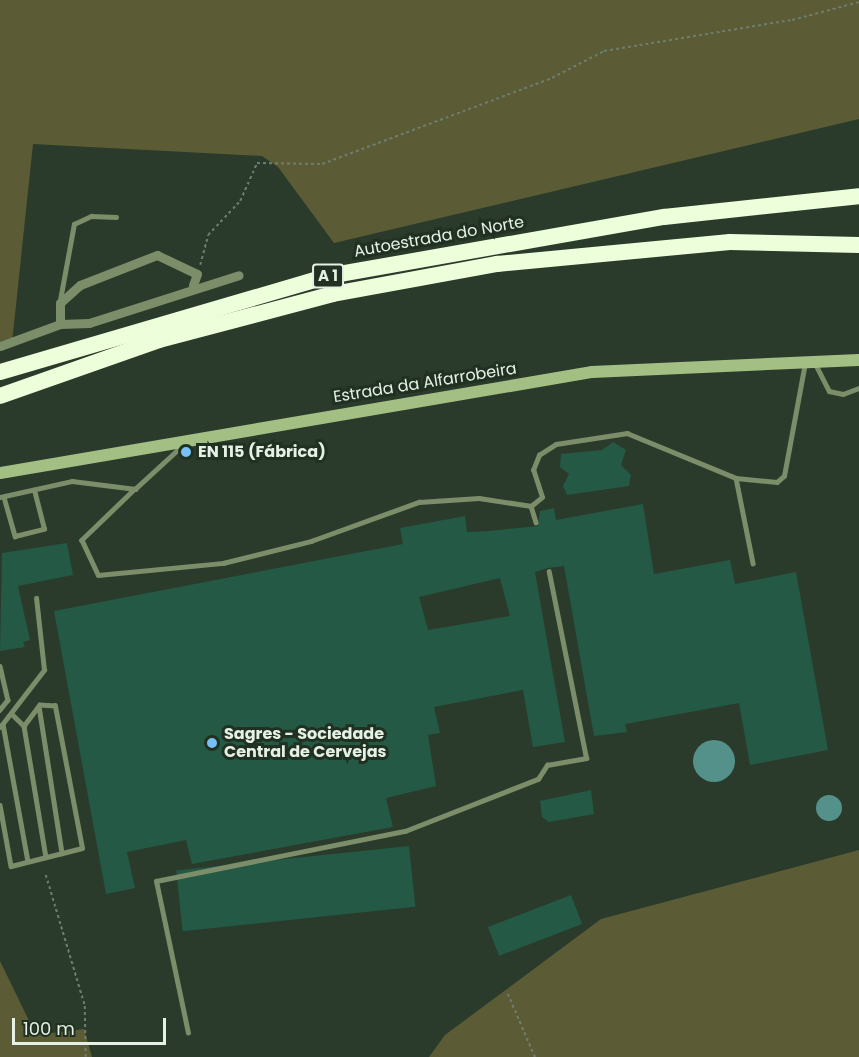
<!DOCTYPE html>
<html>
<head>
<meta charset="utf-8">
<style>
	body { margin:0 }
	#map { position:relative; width:859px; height:1057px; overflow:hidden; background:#2a3b2b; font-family:Poppins,sans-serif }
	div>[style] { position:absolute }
	.green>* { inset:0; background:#5b5c35 }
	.water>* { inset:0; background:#53918a }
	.round { border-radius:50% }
	.building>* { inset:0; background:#245946; transform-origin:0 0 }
	.path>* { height:1.5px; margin-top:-0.75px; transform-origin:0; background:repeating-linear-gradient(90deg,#6e7d6f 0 3px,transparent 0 6px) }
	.service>* { height:4.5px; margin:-2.25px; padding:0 2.25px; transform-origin:2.25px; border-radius:2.25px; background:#7c8d69 }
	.minor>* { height:9px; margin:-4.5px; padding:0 4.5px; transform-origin:4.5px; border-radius:4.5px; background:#7c8d69 }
	.secondary>* { height:12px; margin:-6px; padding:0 6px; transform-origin:6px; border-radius:6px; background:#a4bf84 }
	.motorway>* { height:16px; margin:-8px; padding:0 8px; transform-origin:8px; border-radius:8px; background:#edfeda }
	.dots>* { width:16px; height:16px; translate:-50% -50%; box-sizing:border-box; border:3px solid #203122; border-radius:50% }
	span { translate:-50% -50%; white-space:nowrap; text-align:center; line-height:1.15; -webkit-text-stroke:6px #203122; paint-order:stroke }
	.shield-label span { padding:2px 4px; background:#203122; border:2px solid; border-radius:4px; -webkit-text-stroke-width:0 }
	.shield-label { font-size:15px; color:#e6f0e6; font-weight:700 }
	.street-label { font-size:16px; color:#e6f0e6 }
	.poi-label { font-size:16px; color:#e6f0e6; font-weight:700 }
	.left { translate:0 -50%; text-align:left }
	.scale { position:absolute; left:12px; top:1018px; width:154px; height:27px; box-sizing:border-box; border:3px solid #e6f0e6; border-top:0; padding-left:8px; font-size:18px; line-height:21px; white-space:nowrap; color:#e6f0e6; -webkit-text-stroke:4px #203122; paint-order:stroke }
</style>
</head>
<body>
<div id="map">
	<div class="green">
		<i style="clip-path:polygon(0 0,859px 0,859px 119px,334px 243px,278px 167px,262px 156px,33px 144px,12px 343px,0 346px)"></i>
		<i style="clip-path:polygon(859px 850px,859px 1057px,429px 1057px,445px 1035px,601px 919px)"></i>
		<i style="clip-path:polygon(0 961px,36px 1035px,84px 1029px,92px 1057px,0 1057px)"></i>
	</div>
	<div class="water">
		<i class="round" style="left:693px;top:740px;width:42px;height:42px"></i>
		<i class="round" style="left:816px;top:795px;width:26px;height:26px"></i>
	</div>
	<div class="building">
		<i style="clip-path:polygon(613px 442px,626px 450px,621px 465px,631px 475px,629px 486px,567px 495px,563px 486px,569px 474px,560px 467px,561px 454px,602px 450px)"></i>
		<i style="clip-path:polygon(evenodd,643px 504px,654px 574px,730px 560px,735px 584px,796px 572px,828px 750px,750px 765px,739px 703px,625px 724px,627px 732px,594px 736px,564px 566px,548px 568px,535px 572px,565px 742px,533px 747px,523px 690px,434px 707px,440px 733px,428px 735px,436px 786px,386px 798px,393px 827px,192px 864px,186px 840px,127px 852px,135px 888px,106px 894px,54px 611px,403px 544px,400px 528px,465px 516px,467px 532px,489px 531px,538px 526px,540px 511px,554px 508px,556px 520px,643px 504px,500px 578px,510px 616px,428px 630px,419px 597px,500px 578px)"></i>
		<i style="clip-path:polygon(67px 543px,73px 575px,18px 586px,30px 640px,23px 642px,25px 647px,0 651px,2px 553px)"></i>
		<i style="clip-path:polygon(591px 790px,594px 814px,549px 822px,542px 817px,540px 801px)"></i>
		<i style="left:409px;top:846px;width:61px;height:234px;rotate:84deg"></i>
		<i style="left:571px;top:895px;width:31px;height:89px;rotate:69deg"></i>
	</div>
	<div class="path">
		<i style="left:200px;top:265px;width:31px;rotate:-75deg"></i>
		<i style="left:208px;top:235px;width:47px;rotate:-46.7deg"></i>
		<i style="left:240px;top:201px;width:42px;rotate:-65.9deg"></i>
		<i style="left:257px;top:163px;width:65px;rotate:0.9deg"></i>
		<i style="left:322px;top:164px;width:246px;rotate:-20.5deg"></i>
		<i style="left:552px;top:78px;width:59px;rotate:-27.4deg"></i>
		<i style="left:604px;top:51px;width:191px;rotate:-9.4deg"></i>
		<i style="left:792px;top:20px;width:69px;rotate:-15deg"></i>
		<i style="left:46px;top:875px;width:137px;rotate:73.4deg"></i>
		<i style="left:85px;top:1006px;width:51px;rotate:88.9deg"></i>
		<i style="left:508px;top:994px;width:69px;rotate:66.8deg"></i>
	</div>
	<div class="service">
		<i style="left:60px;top:300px;width:77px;rotate:-79.6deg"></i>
		<i style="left:74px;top:224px;width:19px;rotate:-25deg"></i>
		<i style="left:91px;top:216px;width:25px;rotate:2deg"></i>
		<i style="left:815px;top:363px;width:31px;rotate:63deg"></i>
		<i style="left:829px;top:391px;width:14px;rotate:12deg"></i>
		<i style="left:843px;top:394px;width:17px;rotate:-21deg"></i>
		<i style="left:736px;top:478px;width:41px;rotate:5.6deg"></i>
		<i style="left:777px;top:482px;width:9px;rotate:-41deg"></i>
		<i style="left:784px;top:476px;width:115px;rotate:-79.5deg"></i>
		<i style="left:135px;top:489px;width:74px;rotate:136.1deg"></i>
		<i style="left:82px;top:540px;width:38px;rotate:65deg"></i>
		<i style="left:98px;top:575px;width:126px;rotate:-5.5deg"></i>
		<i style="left:223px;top:563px;width:91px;rotate:-14deg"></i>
		<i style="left:311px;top:541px;width:115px;rotate:-19.9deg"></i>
		<i style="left:419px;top:502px;width:60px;rotate:-3.8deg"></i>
		<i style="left:479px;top:498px;width:53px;rotate:8.7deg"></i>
		<i style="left:531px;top:506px;width:14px;rotate:-39deg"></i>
		<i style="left:542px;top:497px;width:28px;rotate:-108deg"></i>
		<i style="left:533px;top:470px;width:16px;rotate:-68deg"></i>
		<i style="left:539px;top:455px;width:20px;rotate:-33deg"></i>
		<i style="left:556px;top:444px;width:72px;rotate:-8.8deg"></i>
		<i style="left:627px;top:433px;width:118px;rotate:22.4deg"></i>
		<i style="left:736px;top:478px;width:87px;rotate:78.7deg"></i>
		<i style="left:0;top:497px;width:74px;rotate:-12.5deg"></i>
		<i style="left:72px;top:481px;width:64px;rotate:7.2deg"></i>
		<i style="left:135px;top:489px;width:67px;rotate:-42.6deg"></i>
		<i style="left:4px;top:497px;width:41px;rotate:74.2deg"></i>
		<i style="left:15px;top:536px;width:30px;rotate:-14deg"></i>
		<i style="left:44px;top:529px;width:40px;rotate:-104.4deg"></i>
		<i style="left:531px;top:506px;width:17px;rotate:73deg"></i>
		<i style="left:0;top:666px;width:35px;rotate:77deg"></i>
		<i style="left:8px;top:700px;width:13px;rotate:129deg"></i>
		<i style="left:39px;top:706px;width:149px;rotate:81.1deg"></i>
		<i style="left:13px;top:715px;width:16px;rotate:45deg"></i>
		<i style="left:24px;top:726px;width:133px;rotate:80.5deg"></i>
		<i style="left:3px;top:724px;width:139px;rotate:79.7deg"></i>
		<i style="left:0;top:727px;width:72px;rotate:-52.3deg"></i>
		<i style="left:44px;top:670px;width:72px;rotate:-96.3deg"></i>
		<i style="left:0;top:805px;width:62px;rotate:79.8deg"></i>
		<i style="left:11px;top:866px;width:73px;rotate:-14.2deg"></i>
		<i style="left:82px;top:848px;width:145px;rotate:-100.8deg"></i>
		<i style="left:55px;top:706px;width:15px;rotate:-176deg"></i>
		<i style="left:40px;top:705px;width:26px;rotate:127deg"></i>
		<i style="left:188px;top:1033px;width:155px;rotate:-101.9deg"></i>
		<i style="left:156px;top:881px;width:254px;rotate:-11.4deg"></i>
		<i style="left:405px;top:831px;width:143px;rotate:-21.4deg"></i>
		<i style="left:538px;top:779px;width:17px;rotate:-57deg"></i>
		<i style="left:547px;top:765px;width:40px;rotate:-10deg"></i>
		<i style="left:586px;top:758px;width:190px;rotate:-101.3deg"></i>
	</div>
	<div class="minor">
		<i style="left:60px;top:324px;width:29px;rotate:-2deg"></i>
		<i style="left:89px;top:323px;width:157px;rotate:-17.7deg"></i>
		<i style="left:0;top:346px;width:64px;rotate:-20.1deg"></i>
		<i style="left:60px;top:324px;width:21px;rotate:-90deg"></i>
		<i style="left:60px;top:303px;width:27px;rotate:-42deg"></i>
		<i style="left:80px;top:285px;width:83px;rotate:-21.3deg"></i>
		<i style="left:157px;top:255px;width:44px;rotate:25.4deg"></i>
		<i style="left:197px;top:274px;width:12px;rotate:110deg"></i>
	</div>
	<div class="secondary">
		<i style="left:0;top:473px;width:601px;rotate:-9.68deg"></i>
		<i style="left:592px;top:372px;width:267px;rotate:-2.6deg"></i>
	</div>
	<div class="motorway">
		<i style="left:0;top:372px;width:342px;rotate:-16.3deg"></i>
		<i style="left:328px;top:276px;width:341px;rotate:-10deg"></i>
		<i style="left:664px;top:217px;width:196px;rotate:-6.1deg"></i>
		<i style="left:0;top:396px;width:169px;rotate:-19.4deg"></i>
		<i style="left:159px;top:340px;width:180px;rotate:-14.8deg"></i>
		<i style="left:333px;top:294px;width:167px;rotate:-10.4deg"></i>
		<i style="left:497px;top:264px;width:234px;rotate:-5.4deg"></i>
		<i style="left:730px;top:242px;width:129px;rotate:1.3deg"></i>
	</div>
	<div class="dots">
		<i style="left:186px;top:452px;background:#76c0f7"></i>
		<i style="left:212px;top:743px;background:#76c0f7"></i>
	</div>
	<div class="shield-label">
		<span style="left:328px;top:276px">A 1</span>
	</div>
	<div class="street-label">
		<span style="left:439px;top:237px;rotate:-10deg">Autoestrada do Norte</span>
		<span style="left:425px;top:383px;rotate:-9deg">Estrada da Alfarrobeira</span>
	</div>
	<div class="poi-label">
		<span class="left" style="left:198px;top:452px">EN 115 (Fábrica)</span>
		<span class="left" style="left:224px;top:743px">Sagres - Sociedade<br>Central de Cervejas</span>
	</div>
	<div class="scale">100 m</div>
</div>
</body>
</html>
